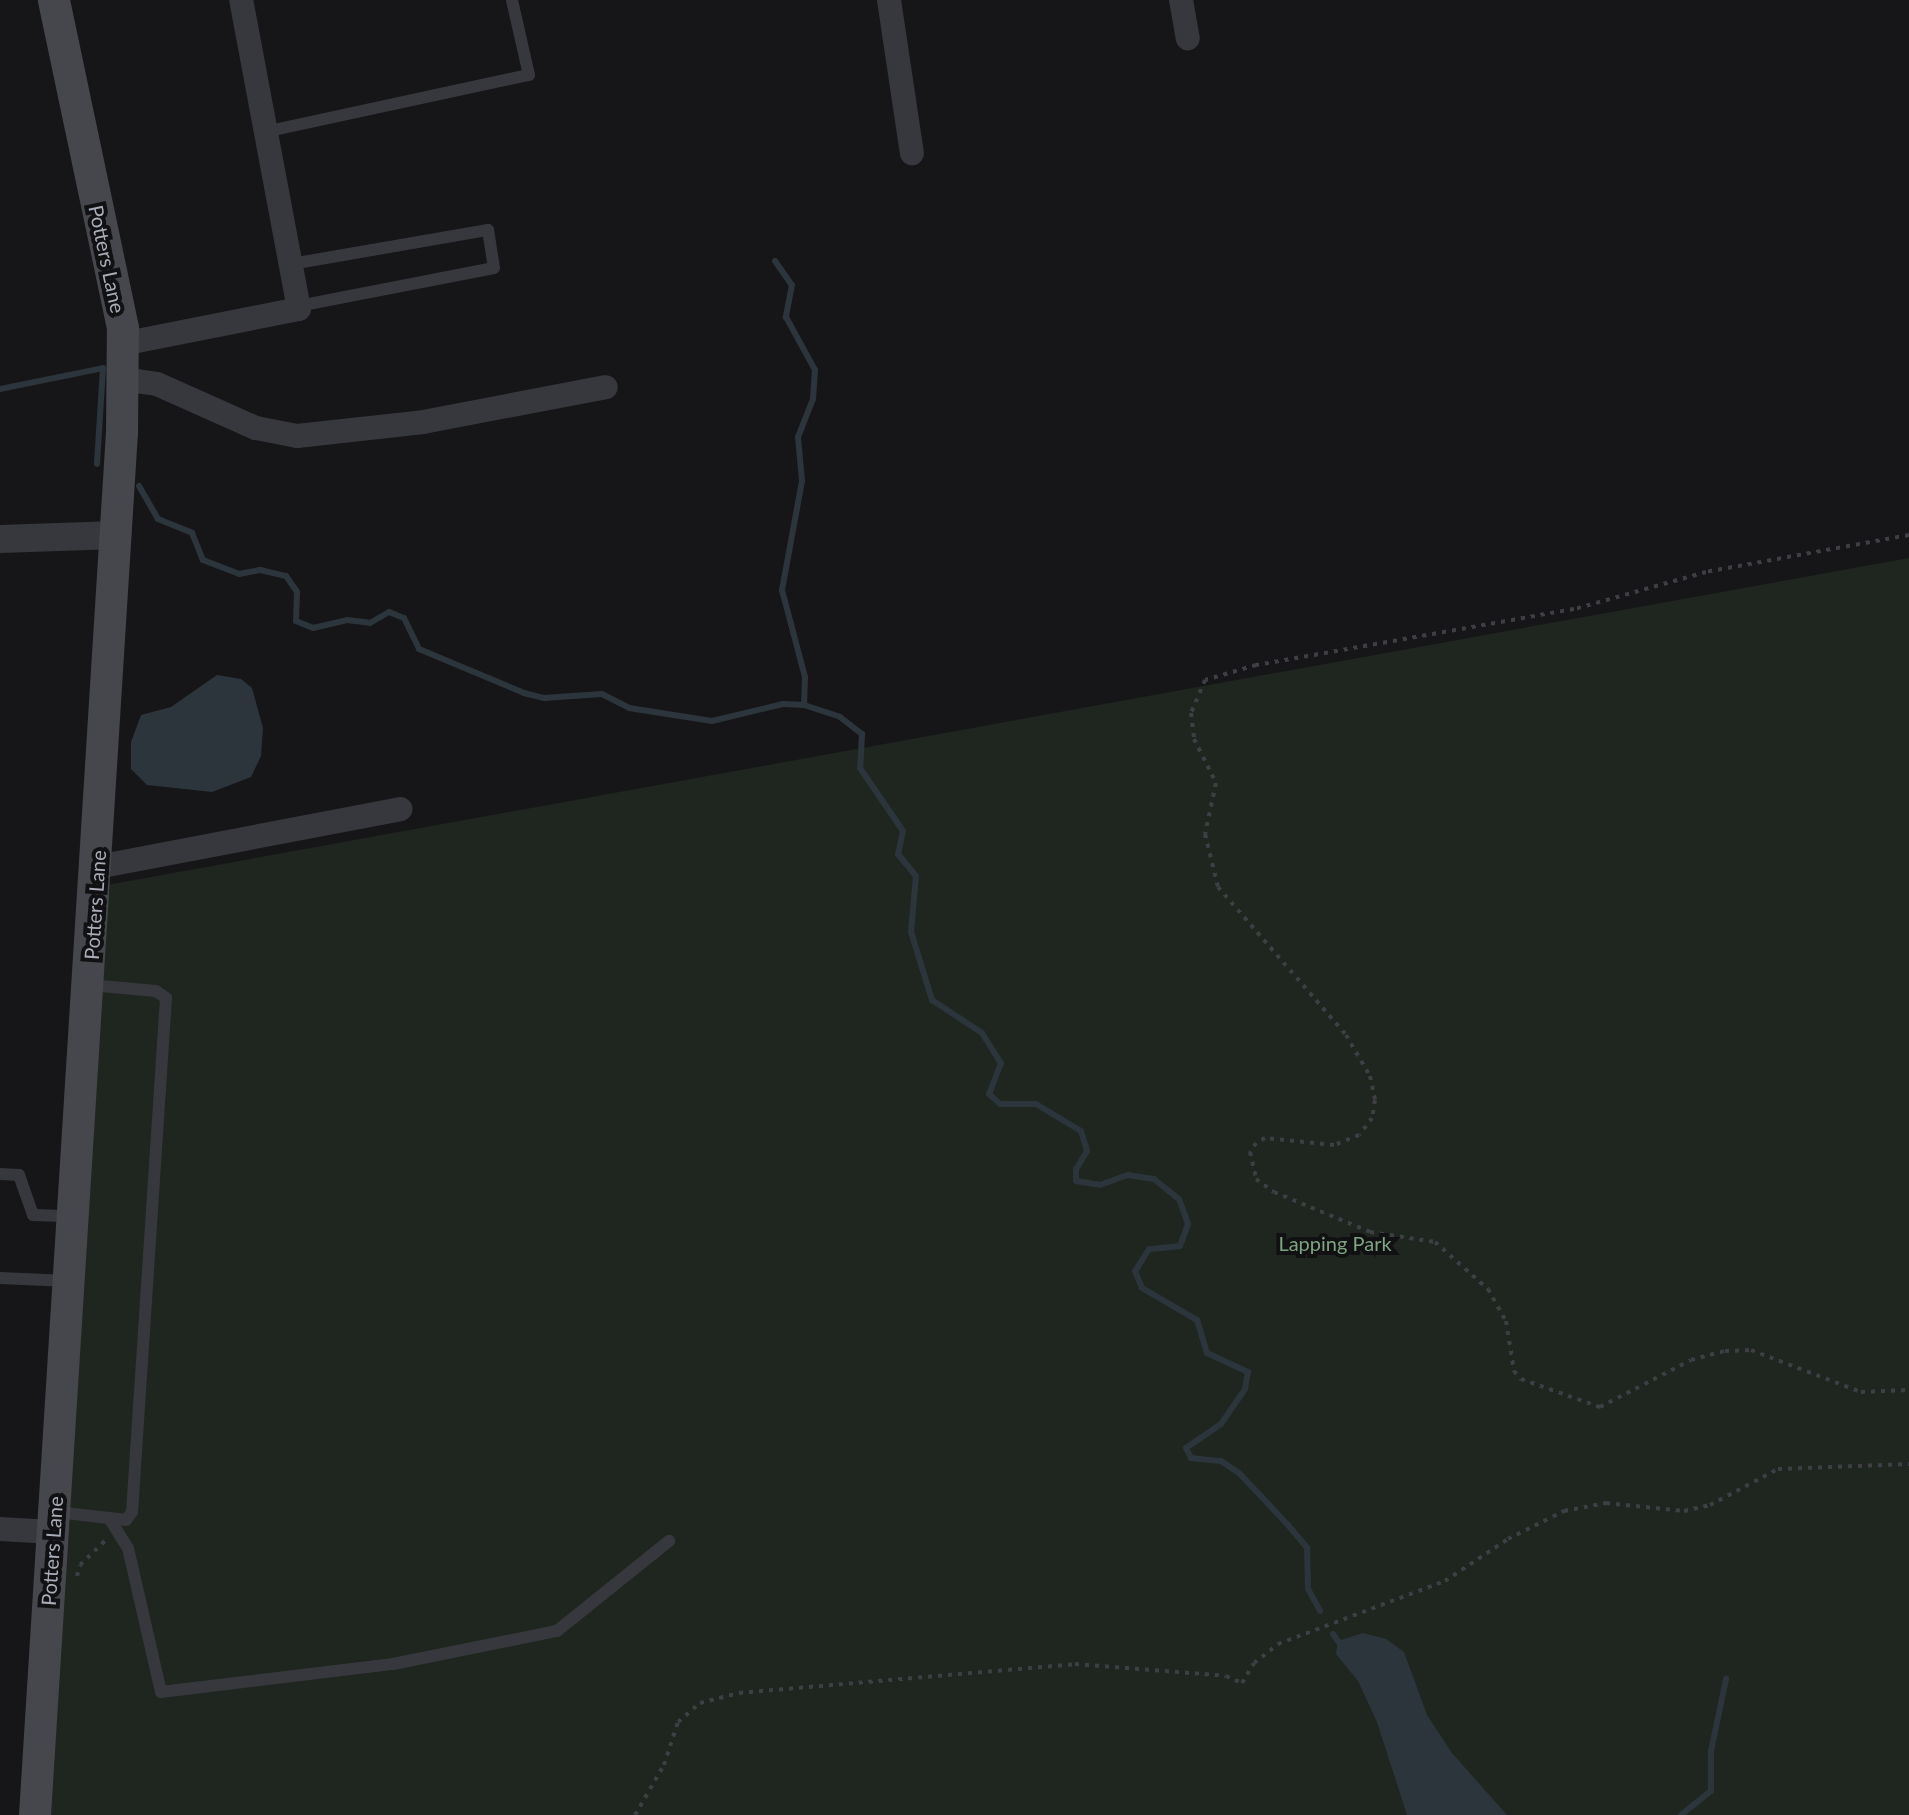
<!DOCTYPE html>
<html>
<head>
<meta charset="utf-8">
<style>
	body { margin:0 }
	#map { position:relative; width:1909px; height:1815px; overflow:hidden; background:#161618; font-family:Lato,sans-serif }
	div>[style] { position:absolute }
	.green>* { inset:0; background:#1e261f }
	.water>* { inset:0; background:#2c353c }
	.stream>* { height:6px; margin:-3px; padding:0 3px; transform-origin:3px; border-radius:3px; background:#2c353c }
	.path>* { height:4px; margin-top:-2px; transform-origin:0; background:repeating-linear-gradient(90deg,#3d3f44 0 4px,transparent 0 10px) }
	.service>* { height:12px; margin:-6px; padding:0 6px; transform-origin:6px; border-radius:6px; background:#37383d }
	.minor>* { height:24px; margin:-12px; padding:0 12px; transform-origin:12px; border-radius:12px; background:#37383d }
	.tertiary>* { height:28px; margin:-14px; padding:0 14px; transform-origin:14px; border-radius:14px; background:#37383d }
	.secondary>* { height:32px; margin:-16px; padding:0 16px; transform-origin:16px; border-radius:16px; background:#45474d }
	span { translate:-50% -50%; white-space:nowrap; text-align:center; line-height:1.15; -webkit-text-stroke:8px #111113; paint-order:stroke }
	.street-label { font-size:20px; color:#a8adb8 }
	.park-label { font-size:20px; color:#7fa381 }
</style>
</head>
<body>
<div id="map">
	<div class="green">
		<i style="clip-path:polygon(1909px 558px,1909px 1815px,44px 1815px,96px 887px)"></i>
	</div>
	<div class="water">
		<i style="clip-path:polygon(217px 675px,241px 679px,252px 688px,263px 728px,261px 756px,251px 777px,212px 792px,147px 785px,131px 769px,131px 742px,141px 715px,171px 707px)"></i>
		<i style="clip-path:polygon(1363px 1633px,1386px 1639px,1404px 1652px,1427px 1715px,1452px 1753px,1507px 1815px,1407px 1815px,1377px 1722px,1358px 1681px,1336px 1654px,1338px 1641px)"></i>
	</div>
	<div class="stream">
		<i style="left:775px;top:261px;width:29px;rotate:55deg"></i>
		<i style="left:792px;top:285px;width:33px;rotate:101deg"></i>
		<i style="left:786px;top:317px;width:60px;rotate:61.3deg"></i>
		<i style="left:815px;top:370px;width:29px;rotate:94deg"></i>
		<i style="left:813px;top:399px;width:41px;rotate:111.5deg"></i>
		<i style="left:798px;top:437px;width:44px;rotate:84.8deg"></i>
		<i style="left:802px;top:481px;width:111px;rotate:100.4deg"></i>
		<i style="left:782px;top:590px;width:90px;rotate:75.2deg"></i>
		<i style="left:805px;top:677px;width:28px;rotate:92deg"></i>
		<i style="left:0;top:389px;width:105px;rotate:-11.5deg"></i>
		<i style="left:103px;top:368px;width:96px;rotate:93.6deg"></i>
		<i style="left:139px;top:486px;width:38px;rotate:60deg"></i>
		<i style="left:158px;top:519px;width:37px;rotate:22deg"></i>
		<i style="left:192px;top:533px;width:29px;rotate:68deg"></i>
		<i style="left:203px;top:560px;width:39px;rotate:21deg"></i>
		<i style="left:239px;top:574px;width:21px;rotate:-11deg"></i>
		<i style="left:260px;top:570px;width:27px;rotate:13deg"></i>
		<i style="left:286px;top:576px;width:19px;rotate:55deg"></i>
		<i style="left:297px;top:592px;width:29px;rotate:92deg"></i>
		<i style="left:296px;top:621px;width:18px;rotate:22deg"></i>
		<i style="left:313px;top:628px;width:35px;rotate:-13deg"></i>
		<i style="left:347px;top:620px;width:23px;rotate:7deg"></i>
		<i style="left:370px;top:623px;width:22px;rotate:-30deg"></i>
		<i style="left:389px;top:612px;width:16px;rotate:22deg"></i>
		<i style="left:404px;top:618px;width:34px;rotate:64deg"></i>
		<i style="left:419px;top:649px;width:114px;rotate:22.7deg"></i>
		<i style="left:524px;top:693px;width:21px;rotate:14deg"></i>
		<i style="left:544px;top:698px;width:58px;rotate:-3.9deg"></i>
		<i style="left:602px;top:694px;width:30px;rotate:27deg"></i>
		<i style="left:629px;top:708px;width:84px;rotate:8.9deg"></i>
		<i style="left:712px;top:721px;width:73px;rotate:-13.5deg"></i>
		<i style="left:783px;top:704px;width:21px;rotate:3deg"></i>
		<i style="left:804px;top:705px;width:38px;rotate:18deg"></i>
		<i style="left:840px;top:717px;width:28px;rotate:38deg"></i>
		<i style="left:862px;top:734px;width:34px;rotate:93deg"></i>
		<i style="left:860px;top:768px;width:76px;rotate:55.7deg"></i>
		<i style="left:903px;top:831px;width:24px;rotate:102deg"></i>
		<i style="left:898px;top:854px;width:28px;rotate:51deg"></i>
		<i style="left:916px;top:876px;width:56px;rotate:95.1deg"></i>
		<i style="left:911px;top:932px;width:71px;rotate:72.8deg"></i>
		<i style="left:932px;top:1000px;width:60px;rotate:33.4deg"></i>
		<i style="left:982px;top:1033px;width:36px;rotate:58deg"></i>
		<i style="left:1001px;top:1063px;width:33px;rotate:111deg"></i>
		<i style="left:989px;top:1094px;width:15px;rotate:42deg"></i>
		<i style="left:1000px;top:1104px;width:36px"></i>
		<i style="left:1036px;top:1104px;width:52px;rotate:31deg"></i>
		<i style="left:1081px;top:1131px;width:21px;rotate:73deg"></i>
		<i style="left:1087px;top:1151px;width:21px;rotate:121deg"></i>
		<i style="left:1076px;top:1169px;width:12px;rotate:90deg"></i>
		<i style="left:1076px;top:1181px;width:24px;rotate:9deg"></i>
		<i style="left:1100px;top:1185px;width:30px;rotate:-20deg"></i>
		<i style="left:1128px;top:1175px;width:26px;rotate:9deg"></i>
		<i style="left:1154px;top:1179px;width:32px;rotate:39deg"></i>
		<i style="left:1179px;top:1199px;width:27px;rotate:70deg"></i>
		<i style="left:1188px;top:1224px;width:23px;rotate:110deg"></i>
		<i style="left:1180px;top:1246px;width:31px;rotate:174deg"></i>
		<i style="left:1149px;top:1249px;width:26px;rotate:122deg"></i>
		<i style="left:1135px;top:1271px;width:18px;rotate:68deg"></i>
		<i style="left:1142px;top:1288px;width:64px;rotate:30.2deg"></i>
		<i style="left:1197px;top:1320px;width:34px;rotate:73deg"></i>
		<i style="left:1207px;top:1353px;width:45px;rotate:24.9deg"></i>
		<i style="left:1248px;top:1372px;width:17px;rotate:100deg"></i>
		<i style="left:1245px;top:1389px;width:42px;rotate:124.4deg"></i>
		<i style="left:1221px;top:1424px;width:42px;rotate:145.6deg"></i>
		<i style="left:1186px;top:1448px;width:11px;rotate:63deg"></i>
		<i style="left:1191px;top:1458px;width:30px;rotate:6deg"></i>
		<i style="left:1221px;top:1461px;width:23px;rotate:34deg"></i>
		<i style="left:1240px;top:1474px;width:70px;rotate:46.7deg"></i>
		<i style="left:1288px;top:1525px;width:30px;rotate:50deg"></i>
		<i style="left:1307px;top:1548px;width:41px;rotate:88.6deg"></i>
		<i style="left:1308px;top:1589px;width:25px;rotate:61deg"></i>
		<i style="left:1333px;top:1634px;width:16px;rotate:55deg"></i>
		<i style="left:1681px;top:1815px;width:38px;rotate:-39deg"></i>
		<i style="left:1711px;top:1791px;width:40px;rotate:-90deg"></i>
		<i style="left:1711px;top:1751px;width:74px;rotate:-78.2deg"></i>
	</div>
	<div class="path">
		<i style="left:1909px;top:535px;width:206px;rotate:169.7deg"></i>
		<i style="left:1706px;top:572px;width:137px;rotate:164.3deg"></i>
		<i style="left:1574px;top:609px;width:323px;rotate:170deg"></i>
		<i style="left:1256px;top:665px;width:53px;rotate:163.6deg"></i>
		<i style="left:1205px;top:680px;width:36px;rotate:113deg"></i>
		<i style="left:1191px;top:713px;width:26px;rotate:83deg"></i>
		<i style="left:1194px;top:739px;width:49px;rotate:63.4deg"></i>
		<i style="left:1216px;top:783px;width:52px;rotate:102.2deg"></i>
		<i style="left:1205px;top:834px;width:55px;rotate:76.2deg"></i>
		<i style="left:1218px;top:887px;width:196px;rotate:49.1deg"></i>
		<i style="left:1346px;top:1035px;width:48px;rotate:59.7deg"></i>
		<i style="left:1370px;top:1076px;width:25px;rotate:78deg"></i>
		<i style="left:1375px;top:1100px;width:18px;rotate:99deg"></i>
		<i style="left:1372px;top:1118px;width:21px;rotate:127deg"></i>
		<i style="left:1359px;top:1135px;width:27px;rotate:158deg"></i>
		<i style="left:1334px;top:1145px;width:69px;rotate:-174.2deg"></i>
		<i style="left:1265px;top:1138px;width:10px;rotate:151deg"></i>
		<i style="left:1256px;top:1143px;width:11px;rotate:124deg"></i>
		<i style="left:1250px;top:1152px;width:28px;rotate:77deg"></i>
		<i style="left:1256px;top:1179px;width:22px;rotate:36deg"></i>
		<i style="left:1274px;top:1192px;width:104px;rotate:22.6deg"></i>
		<i style="left:1370px;top:1232px;width:66px;rotate:8.7deg"></i>
		<i style="left:1435px;top:1242px;width:71px;rotate:41.6deg"></i>
		<i style="left:1488px;top:1289px;width:37px;rotate:61deg"></i>
		<i style="left:1506px;top:1321px;width:51px;rotate:80.9deg"></i>
		<i style="left:1514px;top:1371px;width:11px;rotate:49deg"></i>
		<i style="left:1521px;top:1379px;width:84px;rotate:19.5deg"></i>
		<i style="left:1600px;top:1407px;width:102px;rotate:-27.3deg"></i>
		<i style="left:1691px;top:1360px;width:35px;rotate:-15deg"></i>
		<i style="left:1725px;top:1351px;width:26px;rotate:-2deg"></i>
		<i style="left:1751px;top:1350px;width:118px;rotate:20.9deg"></i>
		<i style="left:1861px;top:1392px;width:48px;rotate:-2.4deg"></i>
		<i style="left:77px;top:1576px;width:11px;rotate:-75deg"></i>
		<i style="left:80px;top:1565px;width:36px;rotate:-44deg"></i>
		<i style="left:635px;top:1815px;width:58px;rotate:-59.9deg"></i>
		<i style="left:664px;top:1765px;width:45px;rotate:-72deg"></i>
		<i style="left:678px;top:1722px;width:29px;rotate:-41deg"></i>
		<i style="left:700px;top:1703px;width:40px;rotate:-14.4deg"></i>
		<i style="left:739px;top:1693px;width:337px;rotate:-4.9deg"></i>
		<i style="left:1075px;top:1664px;width:151px;rotate:4.5deg"></i>
		<i style="left:1226px;top:1676px;width:17px;rotate:24deg"></i>
		<i style="left:1242px;top:1683px;width:23px;rotate:-59deg"></i>
		<i style="left:1254px;top:1663px;width:31px;rotate:-38deg"></i>
		<i style="left:1278px;top:1644px;width:178px;rotate:-20.7deg"></i>
		<i style="left:1445px;top:1581px;width:76px;rotate:-33.7deg"></i>
		<i style="left:1508px;top:1539px;width:63px;rotate:-26.6deg"></i>
		<i style="left:1564px;top:1511px;width:43px;rotate:-10.8deg"></i>
		<i style="left:1606px;top:1503px;width:78px;rotate:5.9deg"></i>
		<i style="left:1684px;top:1511px;width:27px;rotate:-13deg"></i>
		<i style="left:1710px;top:1505px;width:77px;rotate:-27.9deg"></i>
		<i style="left:1778px;top:1469px;width:131px;rotate:-2.2deg"></i>
	</div>
	<div class="service">
		<i style="left:269px;top:131px;width:266px;rotate:-12.2deg"></i>
		<i style="left:529px;top:75px;width:77px;rotate:-102.8deg"></i>
		<i style="left:291px;top:264px;width:200px;rotate:-9.8deg"></i>
		<i style="left:488px;top:230px;width:38px;rotate:81deg"></i>
		<i style="left:494px;top:268px;width:200px;rotate:169deg"></i>
		<i style="left:89px;top:985px;width:67px;rotate:5.1deg"></i>
		<i style="left:156px;top:991px;width:12px;rotate:35deg"></i>
		<i style="left:166px;top:998px;width:515px;rotate:93.78deg"></i>
		<i style="left:132px;top:1512px;width:10px;rotate:127deg"></i>
		<i style="left:126px;top:1520px;width:17px;rotate:-173deg"></i>
		<i style="left:0;top:1174px;width:19px;rotate:3deg"></i>
		<i style="left:19px;top:1175px;width:42px;rotate:70.7deg"></i>
		<i style="left:33px;top:1215px;width:37px;rotate:2deg"></i>
		<i style="left:0;top:1278px;width:69px;rotate:2.5deg"></i>
		<i style="left:57px;top:1512px;width:52px;rotate:6.6deg"></i>
		<i style="left:109px;top:1518px;width:36px;rotate:58deg"></i>
		<i style="left:128px;top:1548px;width:148px;rotate:77.1deg"></i>
		<i style="left:161px;top:1692px;width:234px;rotate:-6.9deg"></i>
		<i style="left:393px;top:1664px;width:167px;rotate:-11.4deg"></i>
		<i style="left:557px;top:1631px;width:144px;rotate:-38.8deg"></i>
	</div>
	<div class="minor">
		<i style="left:889px;top:0;width:155px;rotate:81.5deg"></i>
		<i style="left:1181px;top:0;width:39px;rotate:80deg"></i>
		<i style="left:122px;top:344px;width:180px;rotate:-11.2deg"></i>
		<i style="left:299px;top:309px;width:314px;rotate:-100.6deg"></i>
		<i style="left:122px;top:379px;width:35px;rotate:8deg"></i>
		<i style="left:157px;top:384px;width:108px;rotate:24deg"></i>
		<i style="left:256px;top:428px;width:42px;rotate:11deg"></i>
		<i style="left:297px;top:436px;width:127px;rotate:-6.3deg"></i>
		<i style="left:423px;top:422px;width:186px;rotate:-10.8deg"></i>
		<i style="left:97px;top:867px;width:309px;rotate:-10.8deg"></i>
		<i style="left:0;top:1529px;width:52px;rotate:3.3deg"></i>
	</div>
	<div class="tertiary">
		<i style="left:0;top:539px;width:117px;rotate:-2deg"></i>
	</div>
	<div class="secondary">
		<i style="left:35px;top:1815px;width:1385px;rotate:-86.4deg"></i>
		<i style="left:122px;top:433px;width:105px;rotate:-89.5deg"></i>
		<i style="left:123px;top:328px;width:335px;rotate:-101.9deg"></i>
	</div>
	<div class="street-label">
		<span style="left:107px;top:259px;rotate:78deg">Potters Lane</span>
		<span style="left:95px;top:905px;rotate:-86deg">Potters Lane</span>
		<span style="left:52px;top:1551px;rotate:-86deg">Potters Lane</span>
	</div>
	<div class="park-label">
		<span style="left:1335px;top:1243px">Lapping Park</span>
	</div>
</div>
</body>
</html>
